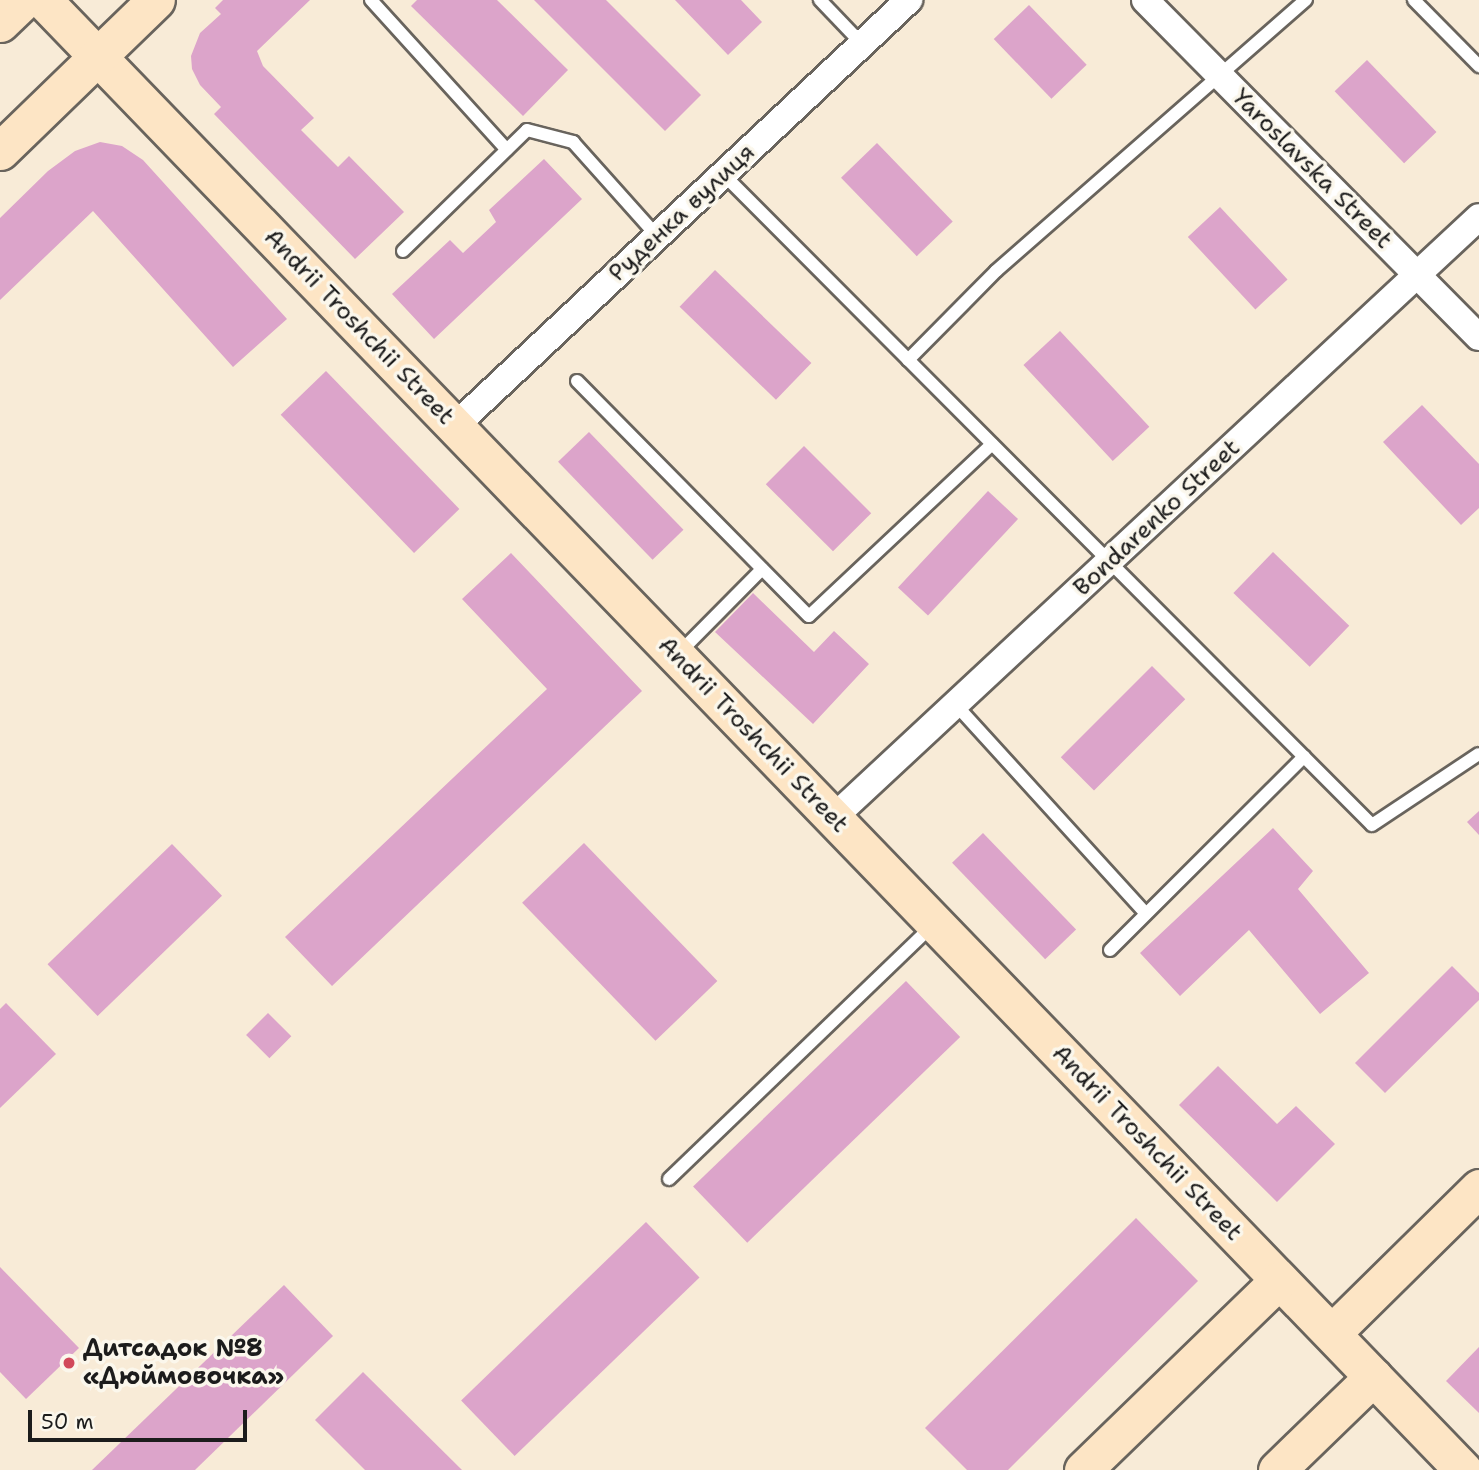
<!DOCTYPE html>
<html>
<head>
<meta charset="utf-8">
<style>
	body { margin:0 }
	#map { position:relative; width:1479px; height:1470px; overflow:hidden; background:#f8ebd7; font-family:"Shantell Sans",sans-serif }
	div>[style] { position:absolute }
	.building>* { inset:0; background:#dca4ca; transform-origin:0 0 }
	.roads { filter:drop-shadow(2px 0 #69645d) drop-shadow(-2px 0 #69645d) drop-shadow(0 2px #69645d) drop-shadow(0 -2px #69645d) }
	.lane>* { height:12px; margin:-6px; padding:0 6px; transform-origin:6px; border-radius:6px; background:#fff }
	.street>* { height:26px; margin:-13px; padding:0 13px; transform-origin:13px; border-radius:13px; background:#fff }
	.secondary>* { height:37px; margin:-18.5px; padding:0 18.5px; transform-origin:18.5px; border-radius:18.5px; background:#fde5c5 }
	.dots>* { width:19px; height:19px; translate:-50% -50%; box-sizing:border-box; border:4px solid #fbf7ec; border-radius:50% }
	span { translate:-50% -50%; white-space:nowrap; text-align:center; line-height:1.15; -webkit-text-stroke:7px #fbf7ec; paint-order:stroke }
	.street-label { font-size:24px; color:#1c1c1c }
	.poi-label { font-size:24px; color:#1c1c1c; font-weight:700 }
	.left { translate:0 -50%; text-align:left }
	.scale { position:absolute; left:28px; top:1410px; width:219px; height:32px; box-sizing:border-box; border:4px solid #1c1c1c; border-top:0; padding-left:9px; font-size:21px; line-height:24px; white-space:nowrap; color:#1c1c1c; -webkit-text-stroke:5px #fbf7ec; paint-order:stroke }
</style>
</head>
<body>
<div id="map">
	<div class="building">
		<i style="clip-path:polygon(223px 0,310px 0,257px 51px,263px 66px,314px 118px,301px 130px,338px 167px,349px 156px,404px 212px,355px 259px,214px 114px,221px 107px,200px 85px,192px 69px,191px 56px,200px 33px,221px 14px,215px 8px)"></i>
		<i style="clip-path:polygon(417px 0,497px 0,568px 70px,523px 116px,411px 6px)"></i>
		<i style="clip-path:polygon(534px 0,606px 0,701px 95px,665px 131px)"></i>
		<i style="clip-path:polygon(675px 0,741px 0,762px 22px,728px 55px)"></i>
		<i style="left:1029px;top:5px;width:83px;height:49px;rotate:46deg"></i>
		<i style="left:1367px;top:60px;width:100px;height:45px;rotate:46deg"></i>
		<i style="clip-path:polygon(100px 142px,122px 146px,143px 160px,287px 319px,233px 367px,93px 211px,0 300px,0 218px,48px 171px,75px 151px)"></i>
		<i style="left:877px;top:143px;width:109px;height:50px;rotate:46deg"></i>
		<i style="clip-path:polygon(544px 159px,582px 199px,434px 339px,392px 294px,450px 240px,463px 253px,496px 222px,489px 210px)"></i>
		<i style="left:1220px;top:207px;width:99px;height:44px;rotate:47deg"></i>
		<i style="left:715px;top:270px;width:134px;height:51px;rotate:44deg"></i>
		<i style="left:1060px;top:331px;width:131px;height:50px;rotate:47deg"></i>
		<i style="left:326px;top:371px;width:192px;height:63px;rotate:46deg"></i>
		<i style="clip-path:polygon(1422px 405px,1479px 464px,1479px 508px,1461px 525px,1383px 442px)"></i>
		<i style="left:589px;top:432px;width:136px;height:43px;rotate:46deg"></i>
		<i style="left:804px;top:446px;width:95px;height:54px;rotate:45deg"></i>
		<i style="left:988px;top:491px;width:41px;height:132px;rotate:43deg"></i>
		<i style="left:1273px;top:552px;width:106px;height:57px;rotate:44deg"></i>
		<i style="clip-path:polygon(511px 553px,642px 691px,332px 986px,285px 937px,547px 689px,462px 599px)"></i>
		<i style="clip-path:polygon(753px 593px,814px 652px,834px 631px,869px 664px,813px 724px,715px 632px)"></i>
		<i style="left:1152px;top:666px;width:47px;height:129px;rotate:45deg"></i>
		<i style="clip-path:polygon(1479px 811px,1479px 835px,1467px 822px)"></i>
		<i style="clip-path:polygon(1273px 828px,1313px 871px,1298px 889px,1369px 973px,1320px 1014px,1249px 930px,1180px 996px,1140px 953px)"></i>
		<i style="left:983px;top:833px;width:134px;height:43px;rotate:46deg"></i>
		<i style="left:584px;top:843px;width:192px;height:86px;rotate:46deg"></i>
		<i style="left:172px;top:844px;width:72px;height:173px;rotate:46deg"></i>
		<i style="clip-path:polygon(1452px 966px,1479px 993px,1479px 1000px,1385px 1093px,1355px 1063px)"></i>
		<i style="left:906px;top:981px;width:78px;height:296px;rotate:46deg"></i>
		<i style="clip-path:polygon(6px 1003px,56px 1054px,0 1108px,0 1009px)"></i>
		<i style="left:268px;top:1013px;width:33px;height:31px;rotate:45deg"></i>
		<i style="clip-path:polygon(1218px 1066px,1277px 1124px,1296px 1106px,1335px 1144px,1277px 1202px,1179px 1105px)"></i>
		<i style="clip-path:polygon(1136px 1218px,1198px 1281px,1008px 1470px,967px 1470px,925px 1428px)"></i>
		<i style="left:646px;top:1222px;width:77px;height:257px;rotate:46deg"></i>
		<i style="clip-path:polygon(0 1267px,79px 1348px,26px 1399px,0 1372px)"></i>
		<i style="clip-path:polygon(284px 1285px,333px 1336px,195px 1470px,92px 1470px)"></i>
		<i style="clip-path:polygon(1479px 1347px,1479px 1413px,1446px 1381px)"></i>
		<i style="clip-path:polygon(363px 1372px,462px 1470px,365px 1470px,315px 1420px)"></i>
	</div>
	<div class="roads">
		<div class="lane">
			<i style="left:371px;top:0;width:202px;rotate:47.8deg"></i>
			<i style="left:820px;top:0;width:61px;rotate:46.3deg"></i>
			<i style="left:1414px;top:0;width:93px;rotate:45.4deg"></i>
			<i style="left:723px;top:174px;width:919px;rotate:45.09deg"></i>
			<i style="left:1372px;top:825px;width:128px;rotate:-33.6deg"></i>
			<i style="left:403px;top:251px;width:173px;rotate:-44.3deg"></i>
			<i style="left:527px;top:130px;width:48px;rotate:14.6deg"></i>
			<i style="left:573px;top:142px;width:126px;rotate:48.2deg"></i>
			<i style="left:908px;top:360px;width:125px;rotate:-45.3deg"></i>
			<i style="left:996px;top:271px;width:412px;rotate:-41.2deg"></i>
			<i style="left:577px;top:381px;width:330px;rotate:45.4deg"></i>
			<i style="left:809px;top:616px;width:251px;rotate:-43.2deg"></i>
			<i style="left:679px;top:653px;width:118px;rotate:-45.3deg"></i>
			<i style="left:956px;top:705px;width:282px;rotate:47.7deg"></i>
			<i style="left:1110px;top:950px;width:274px;rotate:-44.9deg"></i>
			<i style="left:669px;top:1179px;width:365px;rotate:-43.9deg"></i>
		</div>
		<div class="street">
			<i style="left:1145px;top:0;width:474px;rotate:45.3deg"></i>
			<i style="left:455px;top:426px;width:623px;rotate:-43.18deg"></i>
			<i style="left:833px;top:818px;width:882px;rotate:-42.93deg"></i>
		</div>
		<div class="secondary">
			<i style="left:43px;top:0;width:2044px;rotate:45.99deg"></i>
			<i style="left:0;top:23px;width:33px;rotate:-44deg"></i>
			<i style="left:0;top:151px;width:217px;rotate:-44.1deg"></i>
			<i style="left:1333px;top:1332px;width:205px;rotate:-44.6deg"></i>
			<i style="left:1083px;top:1470px;width:273px;rotate:-44.1deg"></i>
			<i style="left:1277px;top:1470px;width:134px;rotate:-44.1deg"></i>
		</div>
	</div>
	<div class="dots">
		<i style="left:69px;top:1363px;background:#d1495b"></i>
	</div>
	<div class="street-label">
		<span style="left:1312px;top:169px;rotate:45deg">Yaroslavska Street</span>
		<span style="left:682px;top:213px;rotate:-43deg">Руденка вулиця</span>
		<span style="left:359px;top:327px;rotate:46deg">Andrii Troshchii Street</span>
		<span style="left:1157px;top:518px;rotate:-43deg">Bondarenko Street</span>
		<span style="left:753px;top:735px;rotate:46deg">Andrii Troshchii Street</span>
		<span style="left:1147px;top:1143px;rotate:46deg">Andrii Troshchii Street</span>
	</div>
	<div class="poi-label">
		<span class="left" style="left:83px;top:1363px">Дитсадок №8<br>«Дюймовочка»</span>
	</div>
	<div class="scale">50 m</div>
</div>
</body>
</html>
